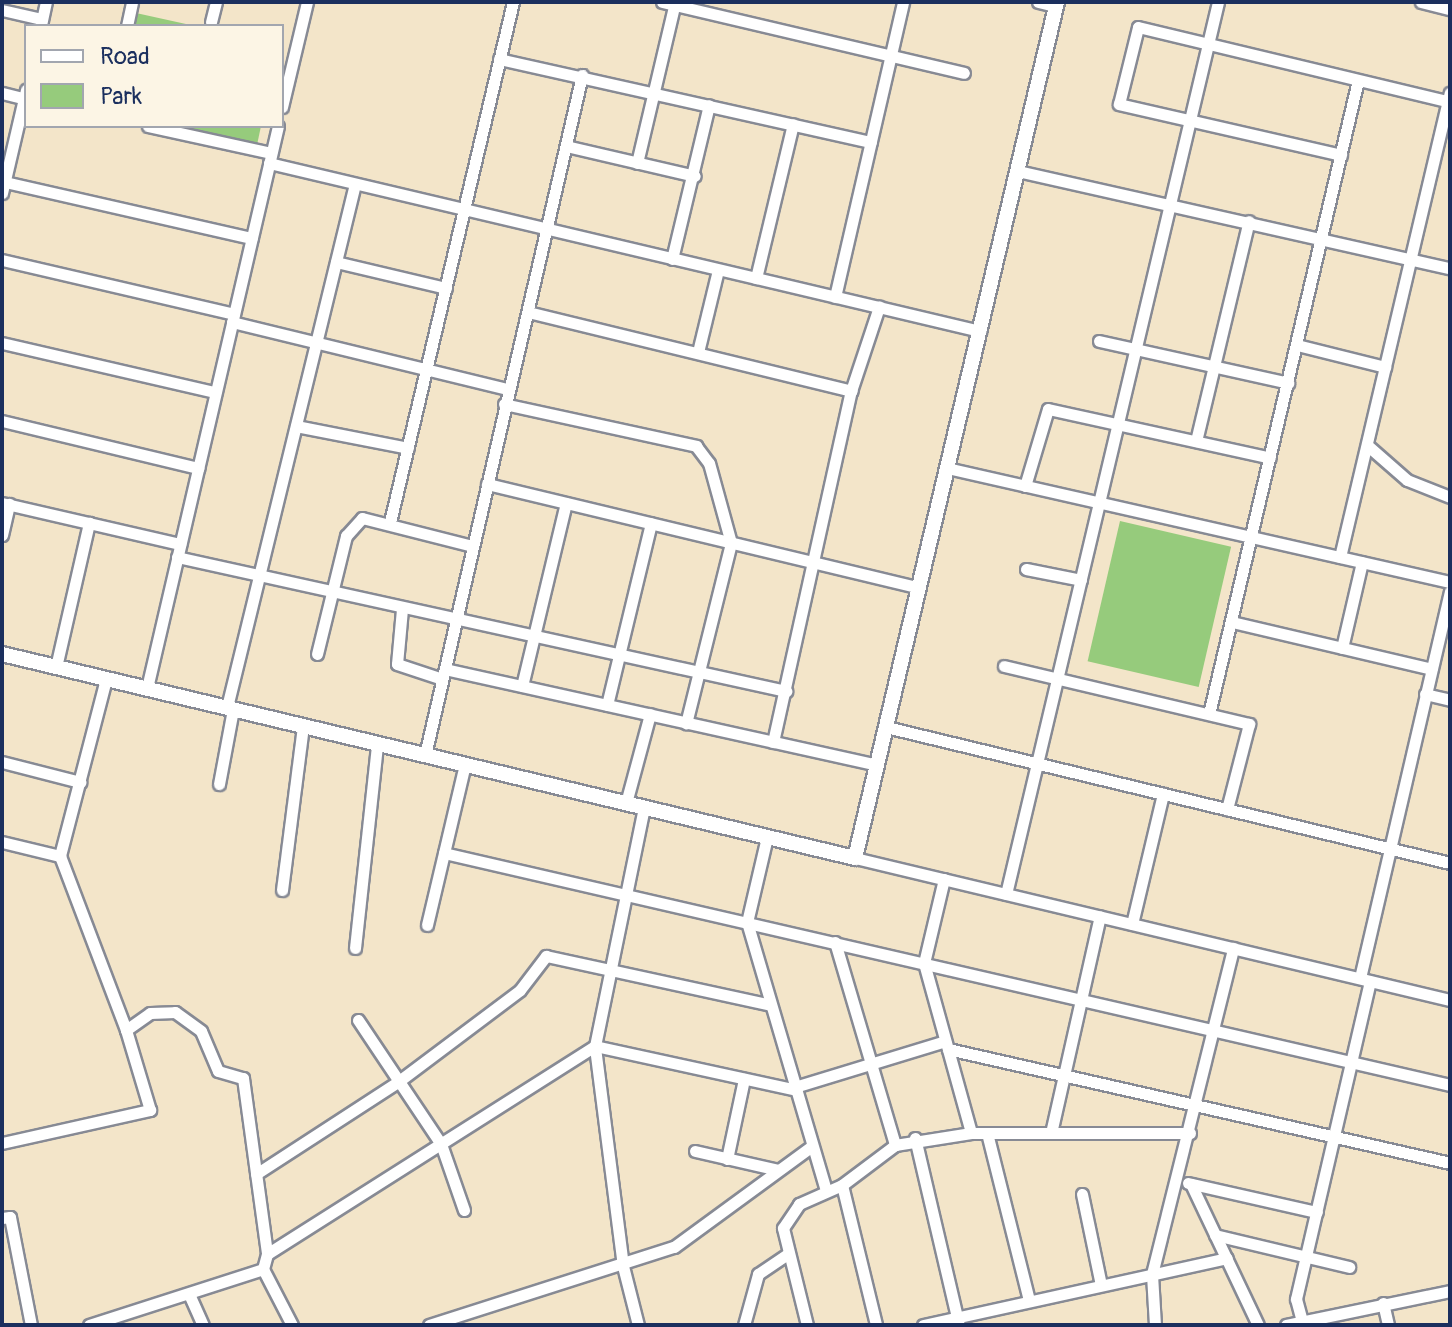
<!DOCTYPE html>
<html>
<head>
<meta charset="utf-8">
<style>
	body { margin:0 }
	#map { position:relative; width:1452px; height:1327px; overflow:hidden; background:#f3e5c9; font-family:Pangolin,sans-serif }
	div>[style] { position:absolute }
	.green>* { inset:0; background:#96cb7c; transform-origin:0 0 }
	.roads { filter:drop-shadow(2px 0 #878a94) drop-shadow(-2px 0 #878a94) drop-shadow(0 2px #878a94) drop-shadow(0 -2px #878a94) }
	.minor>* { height:11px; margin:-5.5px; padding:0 5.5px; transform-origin:5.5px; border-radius:5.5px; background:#fff }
	.tertiary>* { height:14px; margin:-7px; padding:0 7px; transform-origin:7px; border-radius:7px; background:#fff }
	span { translate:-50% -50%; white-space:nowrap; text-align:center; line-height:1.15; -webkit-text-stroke:6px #fcf5e5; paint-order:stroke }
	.frame { position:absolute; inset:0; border:4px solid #1b2f5e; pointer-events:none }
	.legend { position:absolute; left:24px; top:24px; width:260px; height:104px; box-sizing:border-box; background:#fcf5e5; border:2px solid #a2a6af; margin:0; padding:10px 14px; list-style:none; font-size:24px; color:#1b2f5e }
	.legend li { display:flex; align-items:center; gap:16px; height:40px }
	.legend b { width:40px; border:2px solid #a2a6af }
</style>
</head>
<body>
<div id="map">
	<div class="green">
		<i style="clip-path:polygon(136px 13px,195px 26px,133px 26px)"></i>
		<i style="clip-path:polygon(173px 126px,261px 126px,257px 145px)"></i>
		<i style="left:1120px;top:521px;width:114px;height:144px;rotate:13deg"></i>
	</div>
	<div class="roads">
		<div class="minor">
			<i style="left:662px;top:2px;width:310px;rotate:13.2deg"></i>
			<i style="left:1038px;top:2px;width:18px;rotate:13deg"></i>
			<i style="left:1421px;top:2px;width:30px;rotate:14deg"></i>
			<i style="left:2px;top:10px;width:41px;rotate:12.7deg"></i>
			<i style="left:211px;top:22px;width:21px;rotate:-76deg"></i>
			<i style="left:41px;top:25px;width:24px;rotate:-78deg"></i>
			<i style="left:127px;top:26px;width:25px;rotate:-78deg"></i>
			<i style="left:499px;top:59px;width:381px;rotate:12.6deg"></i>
			<i style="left:2px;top:93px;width:25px;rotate:14deg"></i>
			<i style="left:282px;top:107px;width:108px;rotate:-76.6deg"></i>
			<i style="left:148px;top:126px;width:126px;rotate:12.4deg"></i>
			<i style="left:566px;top:146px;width:132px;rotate:13.1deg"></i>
			<i style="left:1341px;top:155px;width:228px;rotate:-167.1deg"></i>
			<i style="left:1119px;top:104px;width:79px;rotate:-76.1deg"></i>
			<i style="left:1138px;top:27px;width:321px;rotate:13.5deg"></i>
			<i style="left:269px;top:163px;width:731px;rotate:13.29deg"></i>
			<i style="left:637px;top:163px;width:165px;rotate:-76.7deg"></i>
			<i style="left:1018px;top:171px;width:443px;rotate:12.7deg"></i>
			<i style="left:5px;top:182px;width:253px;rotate:12.8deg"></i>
			<i style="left:2px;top:193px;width:106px;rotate:-76.9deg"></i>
			<i style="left:672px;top:259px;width:158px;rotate:-76.5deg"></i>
			<i style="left:2px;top:260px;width:238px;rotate:13.1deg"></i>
			<i style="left:336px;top:262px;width:113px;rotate:13.3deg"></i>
			<i style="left:756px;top:278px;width:158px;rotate:-76.5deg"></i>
			<i style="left:835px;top:297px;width:303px;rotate:-77deg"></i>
			<i style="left:528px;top:312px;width:333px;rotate:13.7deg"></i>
			<i style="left:232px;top:322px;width:283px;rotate:13.7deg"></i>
			<i style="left:1099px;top:341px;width:194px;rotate:12.5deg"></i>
			<i style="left:2px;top:343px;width:219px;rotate:13deg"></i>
			<i style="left:1297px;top:345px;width:91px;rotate:14deg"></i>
			<i style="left:698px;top:352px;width:84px;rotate:-76.3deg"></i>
			<i style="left:504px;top:404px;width:197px;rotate:12.3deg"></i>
			<i style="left:696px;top:446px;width:21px;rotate:53deg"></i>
			<i style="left:709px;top:463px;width:83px;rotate:74.6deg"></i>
			<i style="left:731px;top:543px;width:186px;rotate:104deg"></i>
			<i style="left:2px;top:421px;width:202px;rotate:13.5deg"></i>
			<i style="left:296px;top:426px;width:114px;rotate:11.1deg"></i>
			<i style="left:1196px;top:441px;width:226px;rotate:-76.5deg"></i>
			<i style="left:1367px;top:445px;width:53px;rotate:41.2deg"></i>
			<i style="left:1407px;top:480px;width:46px;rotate:21.6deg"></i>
			<i style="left:947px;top:468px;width:516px;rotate:12.77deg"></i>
			<i style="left:487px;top:484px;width:444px;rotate:13.5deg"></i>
			<i style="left:1025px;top:486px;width:80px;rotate:-73.4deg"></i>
			<i style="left:1048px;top:409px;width:227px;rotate:12.4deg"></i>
			<i style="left:2px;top:503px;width:183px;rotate:13deg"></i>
			<i style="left:390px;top:522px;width:534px;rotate:-76.69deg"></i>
			<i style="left:2px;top:535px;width:32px;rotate:-77deg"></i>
			<i style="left:177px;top:557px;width:624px;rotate:12.41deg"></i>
			<i style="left:1340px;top:557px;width:477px;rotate:-76.7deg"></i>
			<i style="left:1026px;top:569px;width:56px;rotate:11.3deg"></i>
			<i style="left:402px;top:609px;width:55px;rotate:95.2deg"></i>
			<i style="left:397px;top:664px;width:47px;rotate:18.4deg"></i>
			<i style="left:1232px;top:622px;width:205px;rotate:13.2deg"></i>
			<i style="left:1342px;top:648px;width:88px;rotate:-76.9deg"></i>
			<i style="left:317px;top:654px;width:122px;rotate:-76.2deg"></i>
			<i style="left:346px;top:536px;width:24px;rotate:-48deg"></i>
			<i style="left:362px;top:518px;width:114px;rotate:14.2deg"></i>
			<i style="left:1004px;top:666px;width:252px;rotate:13.3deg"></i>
			<i style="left:1249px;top:724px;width:88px;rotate:104.5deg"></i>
			<i style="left:56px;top:667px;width:148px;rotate:-77.1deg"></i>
			<i style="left:445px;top:669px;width:443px;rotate:12.5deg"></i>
			<i style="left:106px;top:679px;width:183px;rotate:104.6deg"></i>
			<i style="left:60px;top:856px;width:186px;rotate:69.2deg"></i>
			<i style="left:126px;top:1030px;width:29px;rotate:-35deg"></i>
			<i style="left:150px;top:1013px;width:25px;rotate:-2deg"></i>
			<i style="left:175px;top:1012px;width:32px;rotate:36deg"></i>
			<i style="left:201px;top:1031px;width:43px;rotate:67deg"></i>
			<i style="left:218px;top:1071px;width:26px;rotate:16deg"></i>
			<i style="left:243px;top:1078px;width:178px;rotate:82.2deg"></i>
			<i style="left:267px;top:1254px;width:16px;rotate:105deg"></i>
			<i style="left:263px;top:1269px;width:63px;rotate:62.6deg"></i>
			<i style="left:522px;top:686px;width:188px;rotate:-76.5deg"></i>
			<i style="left:147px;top:688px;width:577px;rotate:-76.88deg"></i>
			<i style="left:1425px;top:694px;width:26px;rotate:13deg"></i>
			<i style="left:607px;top:705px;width:187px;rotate:-76.4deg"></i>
			<i style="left:227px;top:707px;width:538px;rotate:-76.25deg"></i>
			<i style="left:1209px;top:714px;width:651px;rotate:-76.77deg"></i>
			<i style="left:886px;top:727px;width:580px;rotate:13.56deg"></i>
			<i style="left:773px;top:742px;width:360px;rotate:-77.5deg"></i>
			<i style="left:851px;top:391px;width:89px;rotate:-71.6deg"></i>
			<i style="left:425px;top:755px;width:698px;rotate:-77deg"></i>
			<i style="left:2px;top:762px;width:81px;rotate:14.4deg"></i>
			<i style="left:219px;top:784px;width:76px;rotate:-79.4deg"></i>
			<i style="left:626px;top:803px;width:92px;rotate:-74.9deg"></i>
			<i style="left:767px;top:837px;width:87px;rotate:103.2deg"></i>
			<i style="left:747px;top:922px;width:280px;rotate:73.6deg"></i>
			<i style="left:2px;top:842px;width:60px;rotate:13.6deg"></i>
			<i style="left:444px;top:853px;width:1032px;rotate:12.99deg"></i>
			<i style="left:855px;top:858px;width:612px;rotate:13.42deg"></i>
			<i style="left:944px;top:879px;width:86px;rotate:103.4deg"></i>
			<i style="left:924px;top:963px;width:176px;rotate:74.5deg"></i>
			<i style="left:282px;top:890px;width:165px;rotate:-82.7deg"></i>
			<i style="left:1006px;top:894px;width:917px;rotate:-76.63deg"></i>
			<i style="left:1132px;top:924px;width:134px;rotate:-76.6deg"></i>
			<i style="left:427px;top:925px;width:165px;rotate:-76.7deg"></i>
			<i style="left:835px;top:942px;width:212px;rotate:73.5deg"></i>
			<i style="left:355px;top:948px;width:205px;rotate:-83.8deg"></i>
			<i style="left:1360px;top:978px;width:397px;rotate:-76.9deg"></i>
			<i style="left:358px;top:1020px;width:149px;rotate:56.2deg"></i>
			<i style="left:441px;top:1144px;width:70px;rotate:70.8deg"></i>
			<i style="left:948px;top:1049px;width:515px;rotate:12.79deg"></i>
			<i style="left:795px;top:1087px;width:157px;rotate:-17deg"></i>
			<i style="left:987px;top:1133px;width:172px;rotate:75.9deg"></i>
			<i style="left:1051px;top:1133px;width:222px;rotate:-77.3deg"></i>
			<i style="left:915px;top:1138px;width:192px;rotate:76.8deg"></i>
			<i style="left:2px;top:1143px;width:152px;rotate:-12.6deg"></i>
			<i style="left:150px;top:1110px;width:84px;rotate:-106.7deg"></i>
			<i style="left:695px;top:1151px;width:85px;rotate:12.9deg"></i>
			<i style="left:727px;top:1159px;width:82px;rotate:-78deg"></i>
			<i style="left:256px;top:1174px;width:171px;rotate:-33deg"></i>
			<i style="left:399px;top:1081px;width:151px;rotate:-36.9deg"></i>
			<i style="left:520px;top:990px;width:43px;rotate:-52.6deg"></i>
			<i style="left:546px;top:956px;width:230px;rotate:12.3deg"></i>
			<i style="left:1188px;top:1183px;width:132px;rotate:12.7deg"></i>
			<i style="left:1191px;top:1184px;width:156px;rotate:64.6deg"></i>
			<i style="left:842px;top:1185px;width:144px;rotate:76.3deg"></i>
			<i style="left:1082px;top:1194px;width:93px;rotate:78.2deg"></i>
			<i style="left:2px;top:1218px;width:8px;rotate:-7deg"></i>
			<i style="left:10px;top:1217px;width:110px;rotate:79deg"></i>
			<i style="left:1215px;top:1235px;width:138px;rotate:13.4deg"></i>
			<i style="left:267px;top:1254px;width:388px;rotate:-32.4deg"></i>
			<i style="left:595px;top:1046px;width:206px;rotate:12.3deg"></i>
			<i style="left:189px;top:1294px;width:34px;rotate:66deg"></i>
			<i style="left:1383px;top:1303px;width:23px;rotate:77deg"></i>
			<i style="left:89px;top:1325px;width:183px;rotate:-17.8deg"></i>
			<i style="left:429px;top:1325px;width:257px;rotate:-17.7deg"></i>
			<i style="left:674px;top:1247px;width:171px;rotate:-36.2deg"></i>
			<i style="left:638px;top:1325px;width:61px;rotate:-104.3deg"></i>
			<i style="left:623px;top:1266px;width:222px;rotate:-97.3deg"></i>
			<i style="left:595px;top:1046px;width:244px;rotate:-78.4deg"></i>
			<i style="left:744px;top:1325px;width:53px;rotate:-74.6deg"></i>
			<i style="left:758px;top:1274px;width:37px;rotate:-34deg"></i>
			<i style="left:807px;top:1325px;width:100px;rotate:-103.9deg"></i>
			<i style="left:783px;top:1228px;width:29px;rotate:-56deg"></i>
			<i style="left:799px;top:1204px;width:47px;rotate:-23.8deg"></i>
			<i style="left:842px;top:1185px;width:66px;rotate:-37deg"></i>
			<i style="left:895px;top:1145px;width:77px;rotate:-9deg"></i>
			<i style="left:971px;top:1133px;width:219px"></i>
			<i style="left:923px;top:1325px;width:311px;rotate:-12.4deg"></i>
			<i style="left:1155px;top:1325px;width:51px;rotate:-93.4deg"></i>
			<i style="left:1152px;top:1274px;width:336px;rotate:-76deg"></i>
			<i style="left:1286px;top:1325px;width:167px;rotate:-11.7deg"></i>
			<i style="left:1303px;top:1325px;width:27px;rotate:-105deg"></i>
			<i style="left:1296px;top:1299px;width:326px;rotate:-76.9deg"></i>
		</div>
		<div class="tertiary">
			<i style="left:2px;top:654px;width:877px;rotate:13.45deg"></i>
			<i style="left:855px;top:858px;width:880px;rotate:-76.72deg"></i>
		</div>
	</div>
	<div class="frame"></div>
	<ul class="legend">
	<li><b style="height:10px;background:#fff"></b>Road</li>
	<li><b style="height:22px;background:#96cb7c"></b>Park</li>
	</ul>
</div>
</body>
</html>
